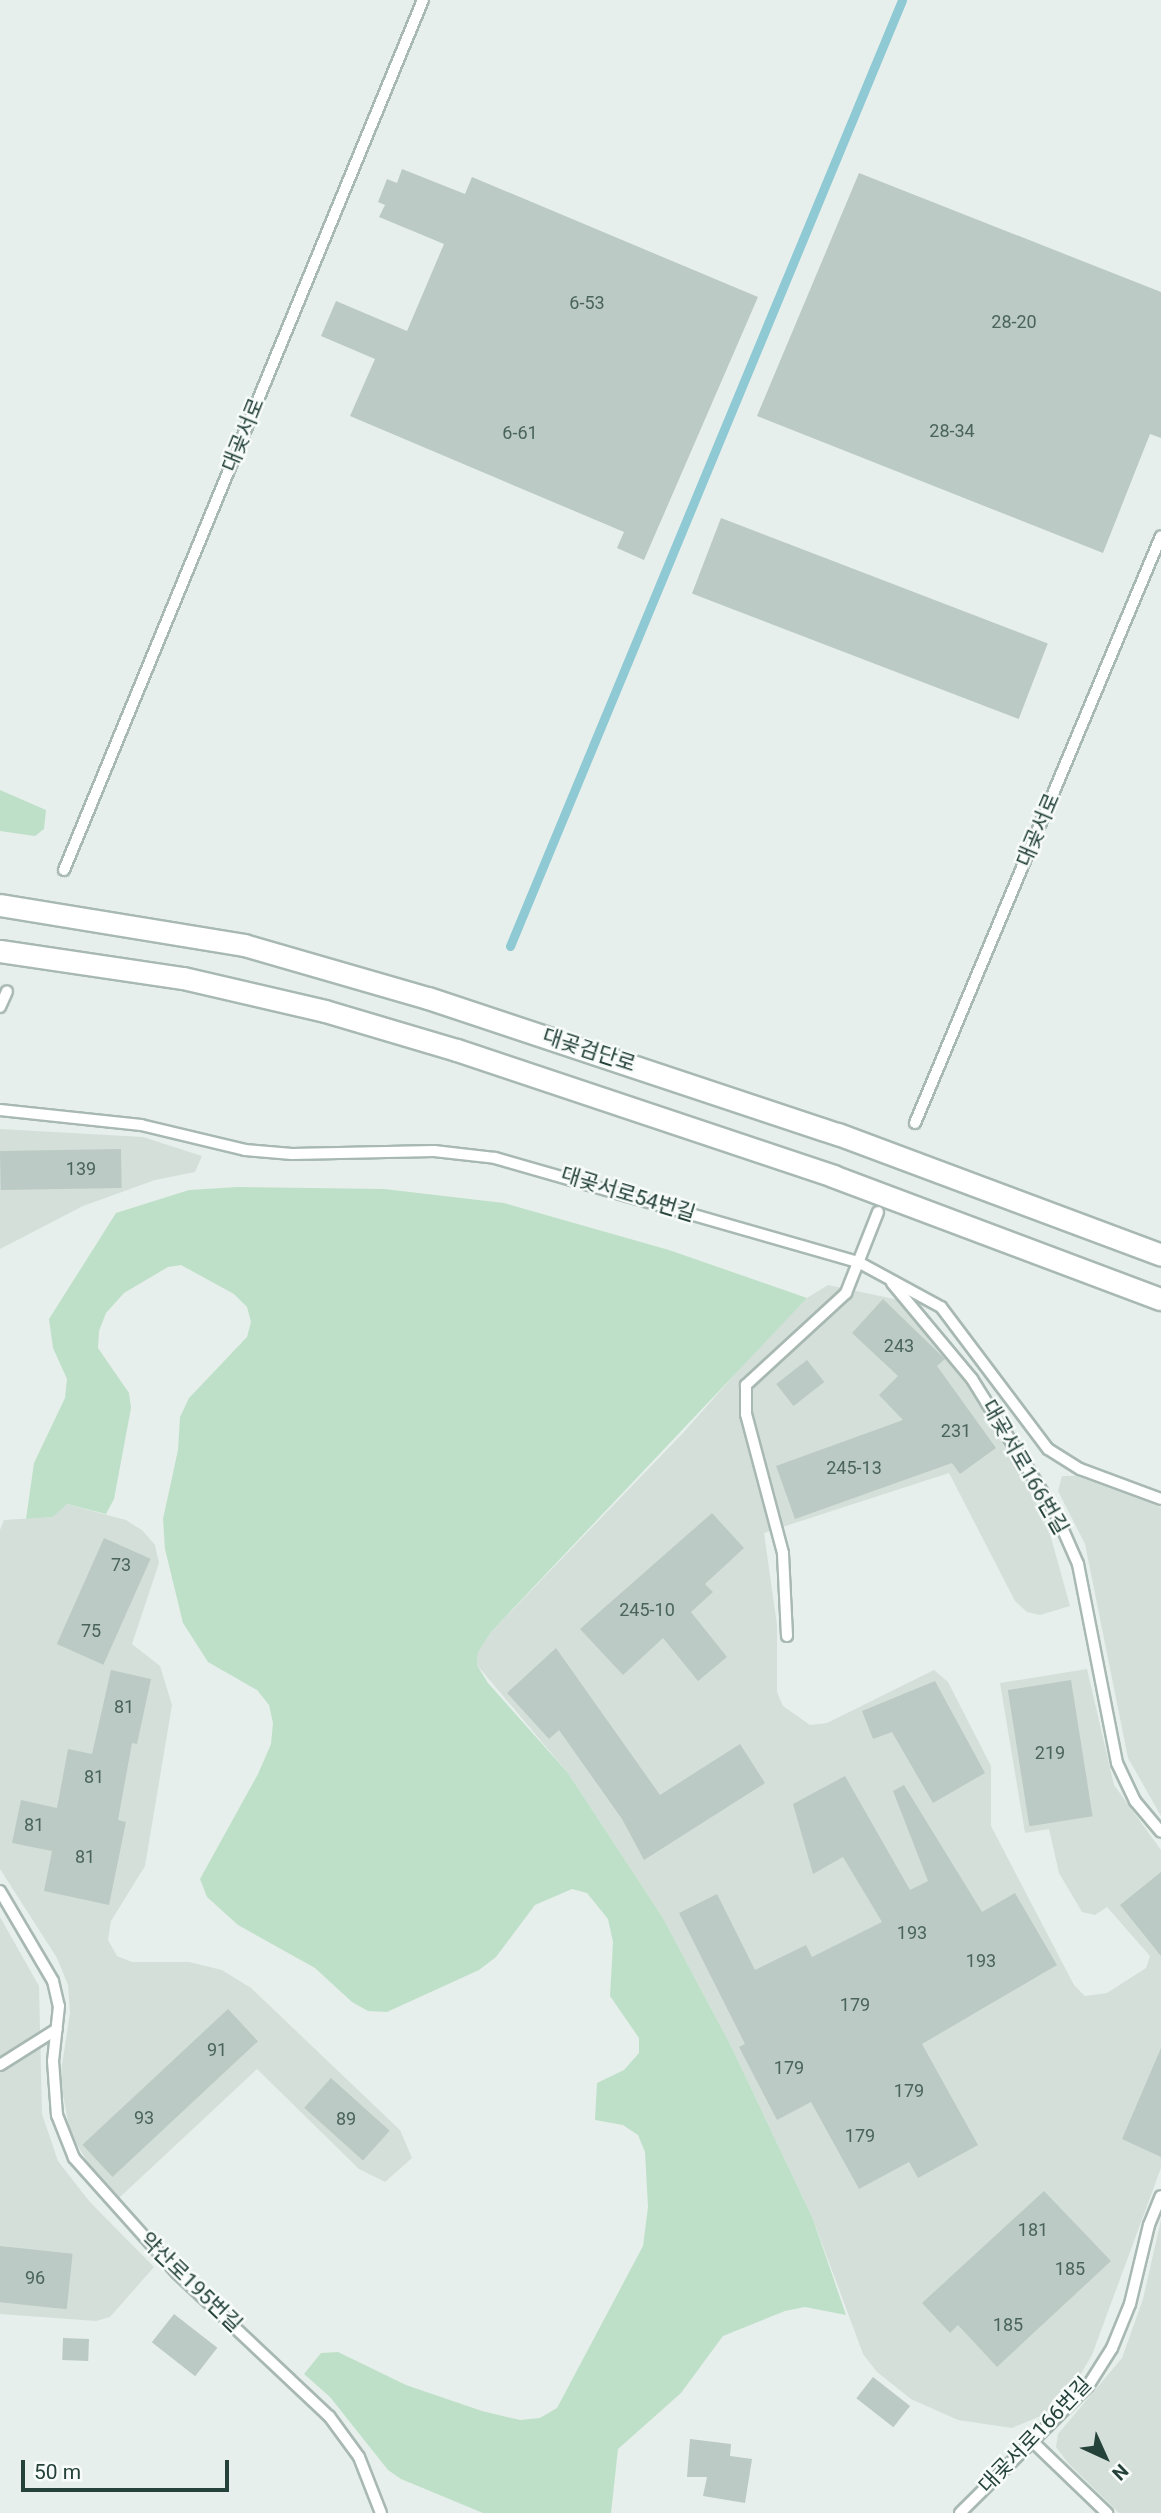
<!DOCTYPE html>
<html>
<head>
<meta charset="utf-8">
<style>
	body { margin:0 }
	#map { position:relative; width:1161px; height:2513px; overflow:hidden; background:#e6efeb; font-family:Roboto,"Noto Sans KR",sans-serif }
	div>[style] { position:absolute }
	.built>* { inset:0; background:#d4dfda }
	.green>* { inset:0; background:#bfe0c8 }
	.stream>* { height:9px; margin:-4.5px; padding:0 4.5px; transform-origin:4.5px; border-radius:4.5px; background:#8ec9d4 }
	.building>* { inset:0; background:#bbcac4; transform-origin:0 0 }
	.roads { filter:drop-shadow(2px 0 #a8b8b2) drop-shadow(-2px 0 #a8b8b2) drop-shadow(0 2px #a8b8b2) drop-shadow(0 -2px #a8b8b2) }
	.lane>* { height:10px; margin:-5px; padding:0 5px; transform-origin:5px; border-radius:5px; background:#fff }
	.secondary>* { height:21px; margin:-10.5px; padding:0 10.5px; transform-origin:10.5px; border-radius:10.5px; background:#fff }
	span { translate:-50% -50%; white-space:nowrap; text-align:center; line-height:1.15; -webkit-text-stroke:5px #f7fbf9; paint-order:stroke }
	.number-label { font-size:18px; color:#4a645c }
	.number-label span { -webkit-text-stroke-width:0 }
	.street-label { font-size:21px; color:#24423a }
	.north { position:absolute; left:1070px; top:2422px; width:70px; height:70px; -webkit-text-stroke:5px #f7fbf9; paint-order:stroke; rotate:135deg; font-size:19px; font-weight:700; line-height:28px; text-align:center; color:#24423a }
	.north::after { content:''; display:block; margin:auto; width:24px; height:32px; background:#24423a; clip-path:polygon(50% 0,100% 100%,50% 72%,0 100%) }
	.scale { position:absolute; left:21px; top:2460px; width:208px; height:32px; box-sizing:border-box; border:4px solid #24423a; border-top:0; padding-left:9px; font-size:21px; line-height:24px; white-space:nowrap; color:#24423a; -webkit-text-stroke:5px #f7fbf9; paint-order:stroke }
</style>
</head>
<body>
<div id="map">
	<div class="built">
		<i style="clip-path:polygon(0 1129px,143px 1137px,202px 1156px,195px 1172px,155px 1180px,83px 1206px,0 1249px)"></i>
		<i style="clip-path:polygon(828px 1285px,899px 1300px,972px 1389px,1047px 1523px,1070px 1606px,1040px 1615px,1027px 1612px,1015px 1601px,949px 1473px,764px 1533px,777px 1625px,777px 1692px,783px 1706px,810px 1725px,827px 1723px,934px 1670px,948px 1682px,991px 1766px,991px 1826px,1074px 1985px,1085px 1996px,1107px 1993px,1146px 1968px,1150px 1956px,1107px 1907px,1095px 1915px,1082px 1912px,1059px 1873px,1049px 1829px,1025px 1833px,1000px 1683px,1087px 1669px,1114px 1785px,1161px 1850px,1161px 2168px,1092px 2355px,1073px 2387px,1041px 2416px,1012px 2428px,958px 2420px,911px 2399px,877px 2372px,863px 2354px,813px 2219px,731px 2046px,663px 1918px,568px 1773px,477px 1665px,478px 1651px,491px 1632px,683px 1433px,766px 1339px,807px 1298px)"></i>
		<i style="clip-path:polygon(1062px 1476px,1076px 1476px,1161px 1507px,1161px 1816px,1128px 1758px,1085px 1544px,1058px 1491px)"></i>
		<i style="clip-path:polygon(66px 1504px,126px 1520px,143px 1531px,155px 1545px,159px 1563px,132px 1644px,160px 1666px,172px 1705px,145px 1866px,111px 1921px,108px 1940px,117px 1956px,132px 1962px,189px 1962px,222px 1970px,251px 1988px,400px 2130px,412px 2158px,385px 2182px,359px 2169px,257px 2069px,119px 2198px,93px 2171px,70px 2133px,60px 2078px,70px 2013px,68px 1985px,57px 1958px,0 1869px,0 1530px,4px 1520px,53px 1517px)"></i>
		<i style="clip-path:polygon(0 1917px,39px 1986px,42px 2114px,58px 2161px,89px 2201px,154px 2267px,110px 2317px,96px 2321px,0 2314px)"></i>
		<i style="clip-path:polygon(1161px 2220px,1161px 2513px,1119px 2513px,1068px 2463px,1056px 2447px,1058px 2434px,1122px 2358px,1143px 2299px)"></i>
	</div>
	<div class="green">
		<i style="clip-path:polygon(0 790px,46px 810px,44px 829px,35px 836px,0 831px)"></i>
		<i style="clip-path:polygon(238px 1187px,384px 1189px,504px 1203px,669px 1250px,807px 1298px,491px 1632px,478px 1652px,477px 1665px,488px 1683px,568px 1773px,663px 1918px,731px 2046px,813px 2219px,846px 2315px,805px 2307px,785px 2311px,723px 2336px,681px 2393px,618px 2449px,611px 2513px,483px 2513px,401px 2479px,388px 2470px,330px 2397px,304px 2374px,321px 2353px,338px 2352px,406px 2385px,482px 2411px,520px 2420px,540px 2418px,557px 2408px,643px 2246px,648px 2207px,645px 2152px,638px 2135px,623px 2125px,595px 2120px,597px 2083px,624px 2070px,639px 2053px,639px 2038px,610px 1996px,613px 1942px,608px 1919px,587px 1893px,572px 1889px,535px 1905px,496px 1957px,479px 1970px,387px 2012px,368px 2011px,352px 2002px,315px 1968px,238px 1925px,207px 1897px,200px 1879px,258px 1774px,271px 1744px,273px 1723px,269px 1705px,257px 1690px,208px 1662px,183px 1623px,165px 1549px,163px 1519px,178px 1450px,180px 1417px,189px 1398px,247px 1337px,251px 1322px,247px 1307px,234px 1294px,181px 1265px,168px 1267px,124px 1293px,106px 1313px,99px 1331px,98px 1348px,129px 1393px,131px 1408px,114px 1499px,106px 1514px,67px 1504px,53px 1517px,26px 1519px,34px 1463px,65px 1398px,67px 1379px,53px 1348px,49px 1319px,116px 1213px,189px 1190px)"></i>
	</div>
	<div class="stream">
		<i style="left:510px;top:946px;width:1024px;rotate:-67.49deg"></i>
	</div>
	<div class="building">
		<i style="clip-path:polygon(402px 169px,465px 194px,472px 177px,758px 297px,644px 560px,617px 548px,624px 532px,350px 416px,375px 359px,321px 336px,336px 301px,407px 331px,444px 244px,379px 217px,385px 205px,378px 202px,387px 179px,397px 183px)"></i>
		<i style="clip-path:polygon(859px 173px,1161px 292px,1161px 438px,1150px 434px,1103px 553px,757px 416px)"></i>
		<i style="left:721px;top:518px;width:350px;height:81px;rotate:21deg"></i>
		<i style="left:121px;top:1149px;width:39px;height:121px;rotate:89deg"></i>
		<i style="clip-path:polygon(883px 1299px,945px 1359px,937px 1366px,996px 1448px,960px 1474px,952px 1463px,795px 1519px,776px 1466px,903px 1420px,879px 1395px,898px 1376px,852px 1333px)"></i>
		<i style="left:807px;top:1360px;width:28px;height:39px;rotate:52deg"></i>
		<i style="clip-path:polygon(712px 1513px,744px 1548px,705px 1584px,713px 1592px,691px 1612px,727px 1657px,698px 1681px,663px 1638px,623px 1675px,580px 1629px)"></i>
		<i style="left:104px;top:1538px;width:51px;height:116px;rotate:24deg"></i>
		<i style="clip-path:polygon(556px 1648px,660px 1795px,740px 1744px,765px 1783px,644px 1860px,622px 1819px,559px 1730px,549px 1739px,507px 1693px)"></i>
		<i style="clip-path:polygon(111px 1670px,151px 1679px,137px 1744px,132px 1743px,118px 1820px,126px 1822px,109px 1905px,44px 1891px,52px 1851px,12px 1843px,21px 1800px,57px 1808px,68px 1749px,92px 1754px)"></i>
		<i style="left:1071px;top:1680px;width:138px;height:64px;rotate:81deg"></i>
		<i style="clip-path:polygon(935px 1681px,985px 1773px,933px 1803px,892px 1732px,873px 1739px,862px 1711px)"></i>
		<i style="clip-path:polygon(845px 1776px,910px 1890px,928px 1881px,893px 1791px,904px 1785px,982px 1912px,1015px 1893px,1057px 1965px,922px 2044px,978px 2145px,918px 2178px,909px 2162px,859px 2189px,811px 2102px,777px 2120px,739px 2047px,745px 2044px,679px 1913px,717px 1894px,755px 1970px,806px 1945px,812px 1957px,882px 1922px,843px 1857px,813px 1874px,793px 1804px)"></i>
		<i style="clip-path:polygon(1161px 1872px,1161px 1956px,1120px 1905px)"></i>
		<i style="left:228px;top:2009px;width:44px;height:199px;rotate:47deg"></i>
		<i style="clip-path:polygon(1161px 2048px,1161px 2157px,1122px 2139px)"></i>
		<i style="left:331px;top:2078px;width:79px;height:40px;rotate:42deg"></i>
		<i style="clip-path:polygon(1044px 2191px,1111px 2261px,997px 2367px,958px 2325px,950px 2333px,922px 2303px)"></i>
		<i style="left:0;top:2246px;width:73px;height:56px;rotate:6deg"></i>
		<i style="left:174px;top:2314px;width:55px;height:36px;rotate:38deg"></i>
		<i style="left:63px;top:2338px;width:26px;height:22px;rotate:2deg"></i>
		<i style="left:873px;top:2377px;width:47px;height:27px;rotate:38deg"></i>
		<i style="clip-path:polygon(690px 2439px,731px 2444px,730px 2456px,752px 2459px,745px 2503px,703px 2496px,707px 2477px,687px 2477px)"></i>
	</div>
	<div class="roads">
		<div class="lane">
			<i style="left:64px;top:870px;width:941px;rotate:-67.58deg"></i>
			<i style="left:0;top:1007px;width:17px;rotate:-66deg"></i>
			<i style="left:0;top:1110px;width:142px;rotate:6.1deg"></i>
			<i style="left:141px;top:1125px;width:107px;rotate:13.5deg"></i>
			<i style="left:245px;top:1150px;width:47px;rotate:4.9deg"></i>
			<i style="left:292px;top:1154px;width:142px;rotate:-1.2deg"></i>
			<i style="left:434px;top:1151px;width:61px;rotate:6.5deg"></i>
			<i style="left:495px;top:1158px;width:380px;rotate:16deg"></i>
			<i style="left:860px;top:1263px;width:92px;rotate:28.5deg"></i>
			<i style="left:941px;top:1307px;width:178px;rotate:53deg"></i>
			<i style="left:1048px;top:1449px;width:38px;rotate:32deg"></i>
			<i style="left:1080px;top:1469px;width:86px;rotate:20.3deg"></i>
			<i style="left:915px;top:1123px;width:636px;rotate:-67.26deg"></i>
			<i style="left:892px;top:1283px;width:125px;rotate:50.2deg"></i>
			<i style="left:972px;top:1379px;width:159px;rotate:58.1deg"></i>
			<i style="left:1056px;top:1514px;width:55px;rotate:66.3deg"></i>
			<i style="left:1078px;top:1564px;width:203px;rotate:78.9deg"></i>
			<i style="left:1117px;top:1763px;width:42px;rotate:64.7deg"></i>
			<i style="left:1135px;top:1801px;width:40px;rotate:50deg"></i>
			<i style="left:787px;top:1636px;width:83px;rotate:-92.8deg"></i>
			<i style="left:783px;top:1553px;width:144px;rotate:-104.9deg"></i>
			<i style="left:746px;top:1414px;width:29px;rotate:-90deg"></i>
			<i style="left:746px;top:1385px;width:136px;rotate:-42.6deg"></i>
			<i style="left:846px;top:1293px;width:87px;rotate:-68.4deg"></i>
			<i style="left:0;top:1891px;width:104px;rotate:59.5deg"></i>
			<i style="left:53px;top:1981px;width:26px;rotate:77deg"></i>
			<i style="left:59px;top:2006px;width:55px;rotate:96.2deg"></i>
			<i style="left:53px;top:2061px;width:54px;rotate:85.8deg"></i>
			<i style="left:57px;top:2115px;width:46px;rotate:68.4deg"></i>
			<i style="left:74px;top:2158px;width:154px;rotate:48.2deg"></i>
			<i style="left:177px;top:2273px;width:209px;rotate:43.3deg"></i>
			<i style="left:329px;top:2416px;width:51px;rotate:53.8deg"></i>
			<i style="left:359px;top:2457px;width:60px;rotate:68.6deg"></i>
			<i style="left:0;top:2065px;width:67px;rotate:-32.3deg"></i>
			<i style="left:1033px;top:2442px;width:103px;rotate:43.8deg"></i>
			<i style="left:960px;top:2513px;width:180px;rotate:-44.8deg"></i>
			<i style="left:1088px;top:2386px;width:45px;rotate:-57.7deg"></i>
			<i style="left:1112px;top:2348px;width:48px;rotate:-67.8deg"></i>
			<i style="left:1130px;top:2304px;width:81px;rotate:-76.5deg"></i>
			<i style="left:1149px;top:2225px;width:31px;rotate:-68deg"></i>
		</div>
		<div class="secondary">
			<i style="left:0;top:905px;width:247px;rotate:9.3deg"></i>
			<i style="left:244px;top:945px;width:191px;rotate:16.1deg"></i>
			<i style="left:428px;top:998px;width:432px;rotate:18.4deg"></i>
			<i style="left:838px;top:1134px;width:345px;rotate:20.5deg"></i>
			<i style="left:0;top:951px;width:185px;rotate:8.4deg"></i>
			<i style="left:183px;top:978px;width:146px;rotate:13.1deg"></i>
			<i style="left:325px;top:1011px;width:138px;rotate:16.5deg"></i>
			<i style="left:457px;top:1050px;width:397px;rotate:18.5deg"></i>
			<i style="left:833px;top:1176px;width:350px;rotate:20.6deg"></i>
		</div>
	</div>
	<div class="number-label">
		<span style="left:587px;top:303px">6-53</span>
		<span style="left:1014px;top:322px">28-20</span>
		<span style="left:952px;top:431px">28-34</span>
		<span style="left:520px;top:433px">6-61</span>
		<span style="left:81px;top:1169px">139</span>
		<span style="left:899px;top:1346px">243</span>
		<span style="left:956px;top:1431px">231</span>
		<span style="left:854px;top:1468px">245-13</span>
		<span style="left:121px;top:1565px">73</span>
		<span style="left:647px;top:1610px">245-10</span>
		<span style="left:91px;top:1631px">75</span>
		<span style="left:124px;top:1707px">81</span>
		<span style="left:1050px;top:1753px">219</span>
		<span style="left:94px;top:1777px">81</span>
		<span style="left:34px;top:1825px">81</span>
		<span style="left:85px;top:1857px">81</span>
		<span style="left:912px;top:1933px">193</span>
		<span style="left:981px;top:1961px">193</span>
		<span style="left:855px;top:2005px">179</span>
		<span style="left:217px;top:2050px">91</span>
		<span style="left:789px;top:2068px">179</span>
		<span style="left:909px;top:2091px">179</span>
		<span style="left:144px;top:2118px">93</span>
		<span style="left:346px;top:2119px">89</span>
		<span style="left:860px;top:2136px">179</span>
		<span style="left:1033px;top:2230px">181</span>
		<span style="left:1070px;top:2269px">185</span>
		<span style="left:35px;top:2278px">96</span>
		<span style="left:1008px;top:2325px">185</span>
	</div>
	<div class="street-label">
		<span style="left:243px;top:435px;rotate:-68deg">대곶서로</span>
		<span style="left:1038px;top:830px;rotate:-67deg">대곶서로</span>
		<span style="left:589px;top:1050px;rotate:18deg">대곶검단로</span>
		<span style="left:628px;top:1194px;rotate:17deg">대곶서로54번길</span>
		<span style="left:1025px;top:1467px;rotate:60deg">대곶서로166번길</span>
		<span style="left:191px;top:2282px;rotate:44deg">약산로195번길</span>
		<span style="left:1035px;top:2435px;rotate:-46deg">대곶서로166번길</span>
	</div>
	<div class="north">N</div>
	<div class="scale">50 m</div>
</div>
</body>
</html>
